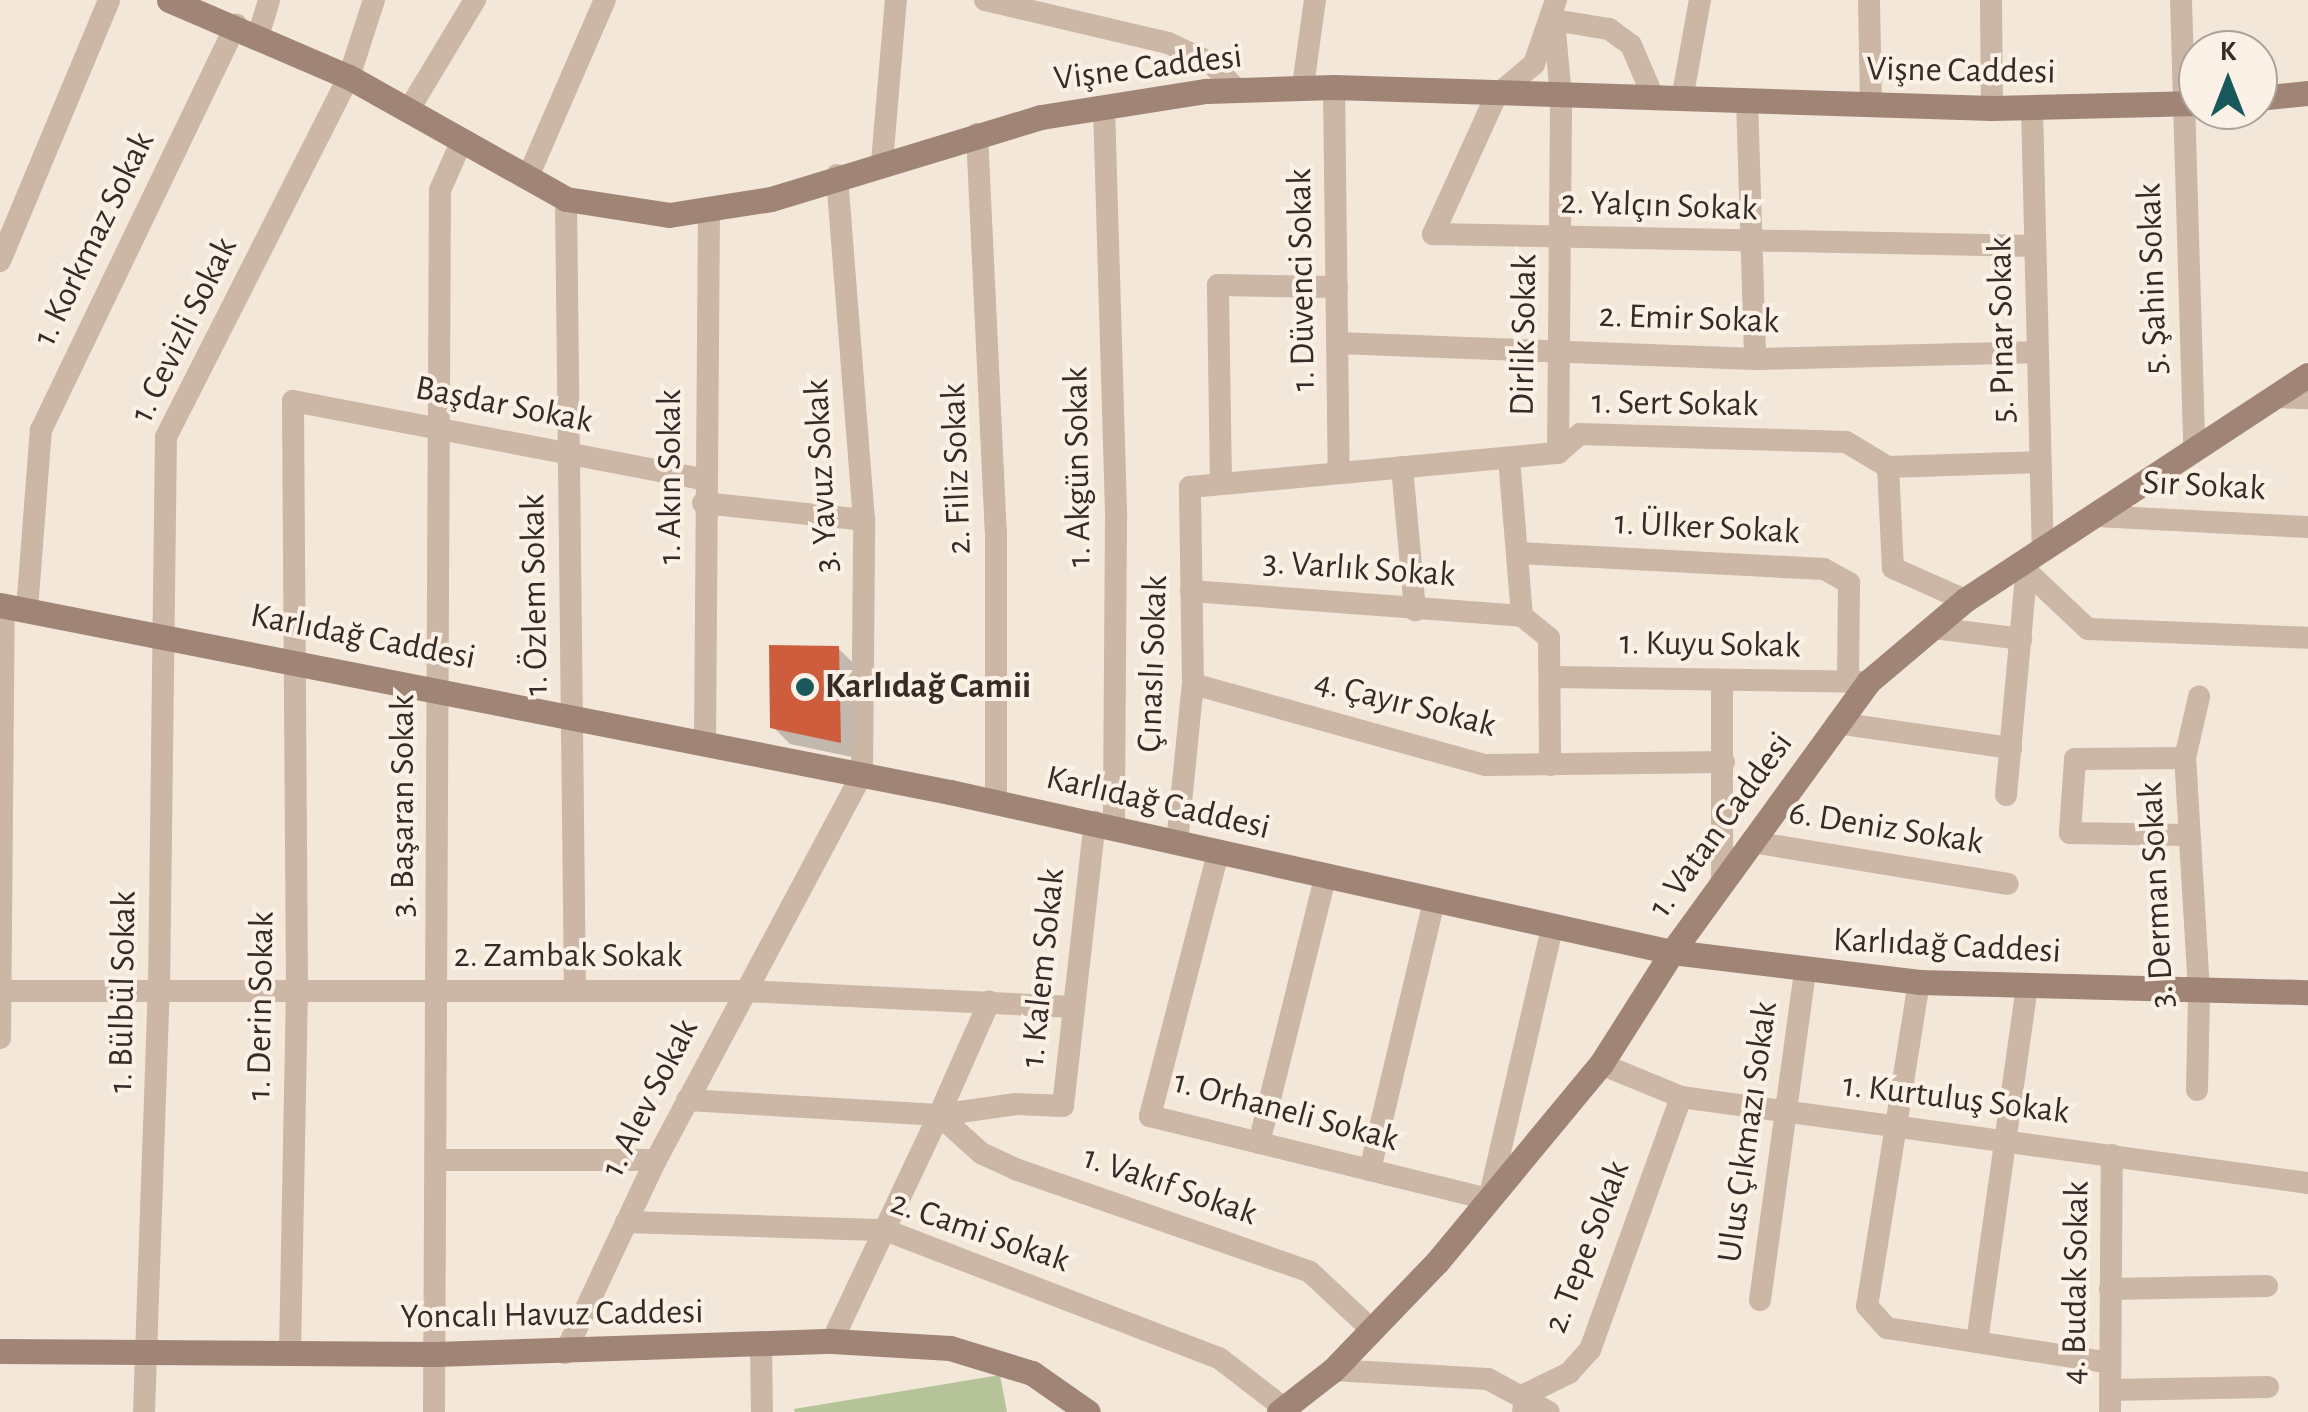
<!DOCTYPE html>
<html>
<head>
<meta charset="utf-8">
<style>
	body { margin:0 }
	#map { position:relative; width:2308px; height:1412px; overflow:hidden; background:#f3e7da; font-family:"Alegreya Sans",sans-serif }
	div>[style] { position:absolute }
	.green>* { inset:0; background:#b6c399 }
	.shadow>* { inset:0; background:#0003 }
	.building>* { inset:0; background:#ce5d3d }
	.street>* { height:22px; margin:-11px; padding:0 11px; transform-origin:11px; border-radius:11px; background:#ccb6a5 }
	.secondary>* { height:25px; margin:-12.5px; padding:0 12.5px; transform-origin:12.5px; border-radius:12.5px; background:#a08476 }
	.dots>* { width:28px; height:28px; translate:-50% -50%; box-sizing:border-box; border:5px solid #fbf1e6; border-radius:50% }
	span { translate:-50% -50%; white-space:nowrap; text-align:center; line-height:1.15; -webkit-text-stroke:8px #fbf1e6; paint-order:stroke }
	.street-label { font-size:35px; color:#372b27 }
	.poi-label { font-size:35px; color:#372b27; font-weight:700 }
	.left { translate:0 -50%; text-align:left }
	.north { position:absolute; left:2178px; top:30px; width:100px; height:100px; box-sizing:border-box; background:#fbf1e6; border:2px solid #ada29a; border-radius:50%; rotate:0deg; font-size:28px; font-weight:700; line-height:40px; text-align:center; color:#372b27 }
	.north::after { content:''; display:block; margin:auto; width:35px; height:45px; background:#19585b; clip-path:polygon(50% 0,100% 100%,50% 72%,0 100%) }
</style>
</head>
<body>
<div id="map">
	<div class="green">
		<i style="clip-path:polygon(1000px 1375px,1007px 1412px,795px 1412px,794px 1409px)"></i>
	</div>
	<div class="shadow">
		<i style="clip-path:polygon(838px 648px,855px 665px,857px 758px,790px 744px,773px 727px)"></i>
	</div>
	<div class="building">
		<i style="clip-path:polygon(769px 645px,839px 646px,841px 743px,770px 728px)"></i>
	</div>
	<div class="street">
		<i style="left:985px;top:0;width:188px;rotate:13.2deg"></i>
		<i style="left:1168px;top:43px;width:47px;rotate:24.9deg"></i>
		<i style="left:1211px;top:63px;width:37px;rotate:46deg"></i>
		<i style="left:1556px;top:0;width:68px;rotate:109deg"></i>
		<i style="left:1534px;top:64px;width:50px;rotate:139.9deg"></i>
		<i style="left:1496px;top:96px;width:152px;rotate:114.5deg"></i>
		<i style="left:1433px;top:234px;width:602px;rotate:1.14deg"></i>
		<i style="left:1869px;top:0;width:106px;rotate:88.9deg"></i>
		<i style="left:1991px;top:0;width:108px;rotate:89.5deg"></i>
		<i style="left:2181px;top:0;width:450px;rotate:88.3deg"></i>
		<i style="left:259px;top:33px;width:34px;rotate:-73deg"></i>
		<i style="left:1303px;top:86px;width:87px;rotate:-82.1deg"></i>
		<i style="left:1334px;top:87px;width:385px;rotate:89.3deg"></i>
		<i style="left:1682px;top:99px;width:101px;rotate:-79.7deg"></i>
		<i style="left:1747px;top:100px;width:259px;rotate:88.2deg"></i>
		<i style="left:1104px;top:107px;width:412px;rotate:88.3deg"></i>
		<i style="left:1116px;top:519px;width:307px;rotate:90.4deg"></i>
		<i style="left:2032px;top:108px;width:441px;rotate:88.6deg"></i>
		<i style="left:408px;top:111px;width:130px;rotate:-58.9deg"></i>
		<i style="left:977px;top:134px;width:398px;rotate:87.3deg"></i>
		<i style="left:996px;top:532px;width:269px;rotate:90deg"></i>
		<i style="left:882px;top:162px;width:163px;rotate:-85.1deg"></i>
		<i style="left:527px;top:179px;width:195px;rotate:-66.5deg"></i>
		<i style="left:566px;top:199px;width:791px;rotate:89.35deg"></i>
		<i style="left:0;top:261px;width:283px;rotate:-67.3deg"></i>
		<i style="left:1338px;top:343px;width:417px;rotate:2.2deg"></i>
		<i style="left:1755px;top:359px;width:283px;rotate:-1.4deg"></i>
		<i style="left:2275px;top:397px;width:33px;rotate:2deg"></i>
		<i style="left:1558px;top:453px;width:356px;rotate:-89.5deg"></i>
		<i style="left:1561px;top:97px;width:77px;rotate:-95.2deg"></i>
		<i style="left:1554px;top:20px;width:56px;rotate:9.3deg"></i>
		<i style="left:1609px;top:29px;width:27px;rotate:36deg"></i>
		<i style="left:1631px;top:45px;width:59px;rotate:66.9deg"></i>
		<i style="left:1509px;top:458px;width:159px;rotate:85.3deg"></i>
		<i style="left:1522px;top:616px;width:35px;rotate:39deg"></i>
		<i style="left:1549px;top:638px;width:127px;rotate:89.5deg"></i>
		<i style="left:1402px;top:467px;width:144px;rotate:84.8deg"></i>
		<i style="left:1888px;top:467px;width:101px;rotate:87.2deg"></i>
		<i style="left:1893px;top:568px;width:79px;rotate:24deg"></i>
		<i style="left:1221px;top:484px;width:199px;rotate:-90.9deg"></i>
		<i style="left:1218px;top:285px;width:119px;rotate:1deg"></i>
		<i style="left:703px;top:503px;width:162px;rotate:6deg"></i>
		<i style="left:2096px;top:516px;width:212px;rotate:3deg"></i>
		<i style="left:1518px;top:553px;width:306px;rotate:3deg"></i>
		<i style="left:1824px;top:569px;width:29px;rotate:29deg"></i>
		<i style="left:1849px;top:583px;width:99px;rotate:90.6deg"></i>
		<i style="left:2020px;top:565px;width:93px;rotate:43.3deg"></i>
		<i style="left:2088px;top:629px;width:220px;rotate:2.3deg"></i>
		<i style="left:1191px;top:591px;width:332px;rotate:4.3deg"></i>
		<i style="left:27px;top:610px;width:181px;rotate:-85.6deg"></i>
		<i style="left:41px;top:430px;width:450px;rotate:-64.3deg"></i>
		<i style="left:1934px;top:628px;width:88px;rotate:7.2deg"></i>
		<i style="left:1552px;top:677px;width:307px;rotate:0.9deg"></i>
		<i style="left:1193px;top:684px;width:304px;rotate:15.5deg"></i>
		<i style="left:1486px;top:765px;width:238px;rotate:-0.7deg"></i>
		<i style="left:1837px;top:723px;width:176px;rotate:8.2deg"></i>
		<i style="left:705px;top:742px;width:530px;rotate:-89.57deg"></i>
		<i style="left:2185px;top:758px;width:110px;rotate:179.5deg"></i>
		<i style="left:2075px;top:759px;width:74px;rotate:93.9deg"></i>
		<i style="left:2070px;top:833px;width:115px;rotate:1deg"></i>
		<i style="left:2006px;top:795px;width:220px;rotate:-84.8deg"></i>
		<i style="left:1752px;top:842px;width:259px;rotate:9.3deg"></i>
		<i style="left:1177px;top:843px;width:160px;rotate:-84.3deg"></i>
		<i style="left:1193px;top:684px;width:197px;rotate:-90.9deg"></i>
		<i style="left:1190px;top:487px;width:370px;rotate:-5.3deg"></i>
		<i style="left:1558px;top:453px;width:29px;rotate:-41deg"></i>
		<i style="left:1580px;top:434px;width:266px;rotate:1.7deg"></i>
		<i style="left:1846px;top:442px;width:49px;rotate:30.8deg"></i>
		<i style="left:1888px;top:467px;width:152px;rotate:-1.9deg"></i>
		<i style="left:1218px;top:853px;width:272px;rotate:104.5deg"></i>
		<i style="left:1150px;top:1116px;width:349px;rotate:13.8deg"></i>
		<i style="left:1489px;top:1199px;width:277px;rotate:-76.9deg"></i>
		<i style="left:1722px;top:885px;width:203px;rotate:-90deg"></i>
		<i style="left:1919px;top:982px;width:328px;rotate:99.1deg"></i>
		<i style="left:1867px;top:1306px;width:30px;rotate:48deg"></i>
		<i style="left:1887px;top:1328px;width:226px;rotate:8.9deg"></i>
		<i style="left:2px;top:991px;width:744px"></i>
		<i style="left:746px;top:991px;width:328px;rotate:2.8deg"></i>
		<i style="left:0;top:1038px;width:432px;rotate:-89.5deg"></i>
		<i style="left:1601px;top:1064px;width:87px;rotate:22.4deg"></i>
		<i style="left:1681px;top:1097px;width:633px;rotate:7.81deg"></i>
		<i style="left:2197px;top:1090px;width:99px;rotate:-88.8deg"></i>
		<i style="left:2199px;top:991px;width:233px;rotate:-93.4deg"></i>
		<i style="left:2185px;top:758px;width:63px;rotate:-77.1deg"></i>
		<i style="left:687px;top:1100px;width:252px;rotate:3.4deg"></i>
		<i style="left:939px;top:1115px;width:57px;rotate:42.1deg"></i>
		<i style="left:981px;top:1153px;width:38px;rotate:25deg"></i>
		<i style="left:1015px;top:1169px;width:312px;rotate:19.2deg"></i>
		<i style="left:1310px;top:1272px;width:85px;rotate:43.1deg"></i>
		<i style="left:939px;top:1115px;width:124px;rotate:-66.1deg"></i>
		<i style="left:1259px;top:1143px;width:273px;rotate:-76deg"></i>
		<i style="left:437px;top:1160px;width:219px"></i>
		<i style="left:1370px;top:1170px;width:276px;rotate:-76.6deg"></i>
		<i style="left:626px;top:1222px;width:259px;rotate:1.8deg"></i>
		<i style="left:885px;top:1230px;width:358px;rotate:21deg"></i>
		<i style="left:1219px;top:1358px;width:82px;rotate:37.6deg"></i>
		<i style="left:2110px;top:1289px;width:157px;rotate:-1.1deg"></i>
		<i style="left:1760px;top:1300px;width:330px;rotate:-82.2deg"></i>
		<i style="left:832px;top:1341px;width:250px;rotate:-64.7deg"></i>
		<i style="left:939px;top:1115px;width:78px;rotate:-8.1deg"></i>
		<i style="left:1016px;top:1104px;width:47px;rotate:2.4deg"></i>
		<i style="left:1063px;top:1106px;width:286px;rotate:-83.6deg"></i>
		<i style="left:1977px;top:1342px;width:359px;rotate:-82deg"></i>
		<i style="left:761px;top:1344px;width:68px;rotate:89.2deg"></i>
		<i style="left:290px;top:1353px;width:362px;rotate:-88.9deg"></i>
		<i style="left:297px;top:991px;width:590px;rotate:-90.39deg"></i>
		<i style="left:293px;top:401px;width:417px;rotate:10.8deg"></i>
		<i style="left:565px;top:1353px;width:213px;rotate:-64.8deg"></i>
		<i style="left:656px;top:1160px;width:438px;rotate:-61.9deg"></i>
		<i style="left:862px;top:774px;width:254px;rotate:-89.5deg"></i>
		<i style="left:864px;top:520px;width:346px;rotate:-94.5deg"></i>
		<i style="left:1333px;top:1370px;width:155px;rotate:3.3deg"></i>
		<i style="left:1488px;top:1379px;width:69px;rotate:28.4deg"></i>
		<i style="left:2110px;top:1390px;width:158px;rotate:-1.1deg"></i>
		<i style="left:144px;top:1412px;width:420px;rotate:-88deg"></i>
		<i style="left:159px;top:992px;width:555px;rotate:-89.28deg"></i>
		<i style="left:166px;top:437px;width:404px;rotate:-63.1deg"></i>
		<i style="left:349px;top:77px;width:81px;rotate:-72deg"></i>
		<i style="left:434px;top:1412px;width:1222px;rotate:-89.72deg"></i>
		<i style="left:440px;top:190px;width:49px;rotate:-66deg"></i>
		<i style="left:1523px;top:1412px;width:18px;rotate:-81deg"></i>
		<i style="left:1526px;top:1394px;width:48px;rotate:-26deg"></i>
		<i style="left:1569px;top:1373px;width:31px;rotate:-48deg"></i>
		<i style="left:1590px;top:1350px;width:269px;rotate:-70.2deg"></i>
		<i style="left:2110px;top:1412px;width:257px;rotate:-89.6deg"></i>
	</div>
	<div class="secondary">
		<i style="left:169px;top:0;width:196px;rotate:23.2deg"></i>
		<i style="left:349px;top:77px;width:249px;rotate:29.3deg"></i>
		<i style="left:566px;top:199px;width:104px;rotate:8.8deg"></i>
		<i style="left:669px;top:215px;width:103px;rotate:-8.9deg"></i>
		<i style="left:771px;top:199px;width:282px;rotate:-16.9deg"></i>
		<i style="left:1041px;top:117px;width:167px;rotate:-9deg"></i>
		<i style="left:1206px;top:91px;width:128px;rotate:-1.8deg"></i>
		<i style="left:1334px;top:87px;width:658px;rotate:1.83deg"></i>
		<i style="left:1992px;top:108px;width:206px;rotate:-1.4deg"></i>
		<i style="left:2258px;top:98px;width:50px;rotate:-5.7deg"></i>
		<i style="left:0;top:605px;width:968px;rotate:11.14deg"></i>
		<i style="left:950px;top:792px;width:740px;rotate:12.5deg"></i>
		<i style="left:1672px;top:952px;width:249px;rotate:6.9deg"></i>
		<i style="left:1919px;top:982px;width:389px;rotate:1.5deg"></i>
		<i style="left:0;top:1351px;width:435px;rotate:0.4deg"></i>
		<i style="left:435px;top:1354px;width:397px;rotate:-1.9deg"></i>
		<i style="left:832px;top:1341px;width:118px;rotate:3.4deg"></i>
		<i style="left:950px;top:1348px;width:86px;rotate:17deg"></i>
		<i style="left:1032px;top:1373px;width:68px;rotate:34.9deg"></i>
		<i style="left:1279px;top:1412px;width:68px;rotate:-37.9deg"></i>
		<i style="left:1333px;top:1370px;width:150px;rotate:-46.1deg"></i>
		<i style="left:1437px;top:1262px;width:257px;rotate:-50.4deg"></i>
		<i style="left:1601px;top:1064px;width:133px;rotate:-57.6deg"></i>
		<i style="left:1672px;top:952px;width:334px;rotate:-54deg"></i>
		<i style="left:1868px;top:682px;width:127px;rotate:-40.2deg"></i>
		<i style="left:1965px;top:600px;width:410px;rotate:-33.3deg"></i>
	</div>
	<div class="dots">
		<i style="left:805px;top:687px;background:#19585b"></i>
	</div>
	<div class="street-label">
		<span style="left:1148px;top:68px;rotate:-7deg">Vişne Caddesi</span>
		<span style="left:1961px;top:71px;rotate:1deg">Vişne Caddesi</span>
		<span style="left:1659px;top:206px;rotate:2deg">2. Yalçın Sokak</span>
		<span style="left:94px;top:239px;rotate:-64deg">1. Korkmaz Sokak</span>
		<span style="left:2153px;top:279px;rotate:-92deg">5. Şahin Sokak</span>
		<span style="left:1302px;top:280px;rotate:-91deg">1. Düvenci Sokak</span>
		<span style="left:1689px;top:319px;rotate:2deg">2. Emir Sokak</span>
		<span style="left:184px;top:330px;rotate:-64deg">1. Cevizli Sokak</span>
		<span style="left:2002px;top:330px;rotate:-91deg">5. Pınar Sokak</span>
		<span style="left:1524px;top:335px;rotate:-89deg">Dirlik Sokak</span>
		<span style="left:1675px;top:404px;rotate:1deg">1. Sert Sokak</span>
		<span style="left:504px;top:405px;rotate:11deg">Başdar Sokak</span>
		<span style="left:1078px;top:467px;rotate:-91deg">1. Akgün Sokak</span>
		<span style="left:957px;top:469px;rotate:-92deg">2. Filiz Sokak</span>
		<span style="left:822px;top:476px;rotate:-93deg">3. Yavuz Sokak</span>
		<span style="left:670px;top:477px;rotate:-90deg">1. Akın Sokak</span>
		<span style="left:2204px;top:486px;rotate:3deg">Sır Sokak</span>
		<span style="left:1707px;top:528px;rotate:3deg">1. Ülker Sokak</span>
		<span style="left:1359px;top:569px;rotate:4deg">3. Varlık Sokak</span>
		<span style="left:535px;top:595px;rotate:-91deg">1. Özlem Sokak</span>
		<span style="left:363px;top:637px;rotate:11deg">Karlıdağ Caddesi</span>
		<span style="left:1710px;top:645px;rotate:1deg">1. Kuyu Sokak</span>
		<span style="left:1153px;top:664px;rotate:-88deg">Çınaslı Sokak</span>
		<span style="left:1405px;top:704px;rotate:14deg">4. Çayır Sokak</span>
		<span style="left:1158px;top:803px;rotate:13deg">Karlıdağ Caddesi</span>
		<span style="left:403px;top:806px;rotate:-90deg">3. Başaran Sokak</span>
		<span style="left:1721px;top:825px;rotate:-54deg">1. Vatan Caddesi</span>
		<span style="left:1886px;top:828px;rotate:9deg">6. Deniz Sokak</span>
		<span style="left:2157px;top:895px;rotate:-93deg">3. Derman Sokak</span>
		<span style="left:1947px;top:946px;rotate:3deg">Karlıdağ Caddesi</span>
		<span style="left:568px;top:956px">2. Zambak Sokak</span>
		<span style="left:1043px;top:968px;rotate:-84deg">1. Kalem Sokak</span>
		<span style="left:123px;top:992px;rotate:-89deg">1. Bülbül Sokak</span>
		<span style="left:261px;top:1006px;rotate:-89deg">1. Derin Sokak</span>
		<span style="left:650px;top:1098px;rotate:-63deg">1. Alev Sokak</span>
		<span style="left:1956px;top:1099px;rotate:7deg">1. Kurtuluş Sokak</span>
		<span style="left:1286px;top:1111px;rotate:15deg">1. Orhaneli Sokak</span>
		<span style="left:1748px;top:1132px;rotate:-82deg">Ulus Çıkmazı Sokak</span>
		<span style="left:1170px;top:1186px;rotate:19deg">1. Vakıf Sokak</span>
		<span style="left:980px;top:1232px;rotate:19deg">2. Cami Sokak</span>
		<span style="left:1587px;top:1247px;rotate:-69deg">2. Tepe Sokak</span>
		<span style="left:2076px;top:1283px;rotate:-89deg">4. Budak Sokak</span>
		<span style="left:552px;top:1315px;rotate:-1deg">Yoncalı Havuz Caddesi</span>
	</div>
	<div class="poi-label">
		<span class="left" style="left:825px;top:687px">Karlıdağ Camii</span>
	</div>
	<div class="north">K</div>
</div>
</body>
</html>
